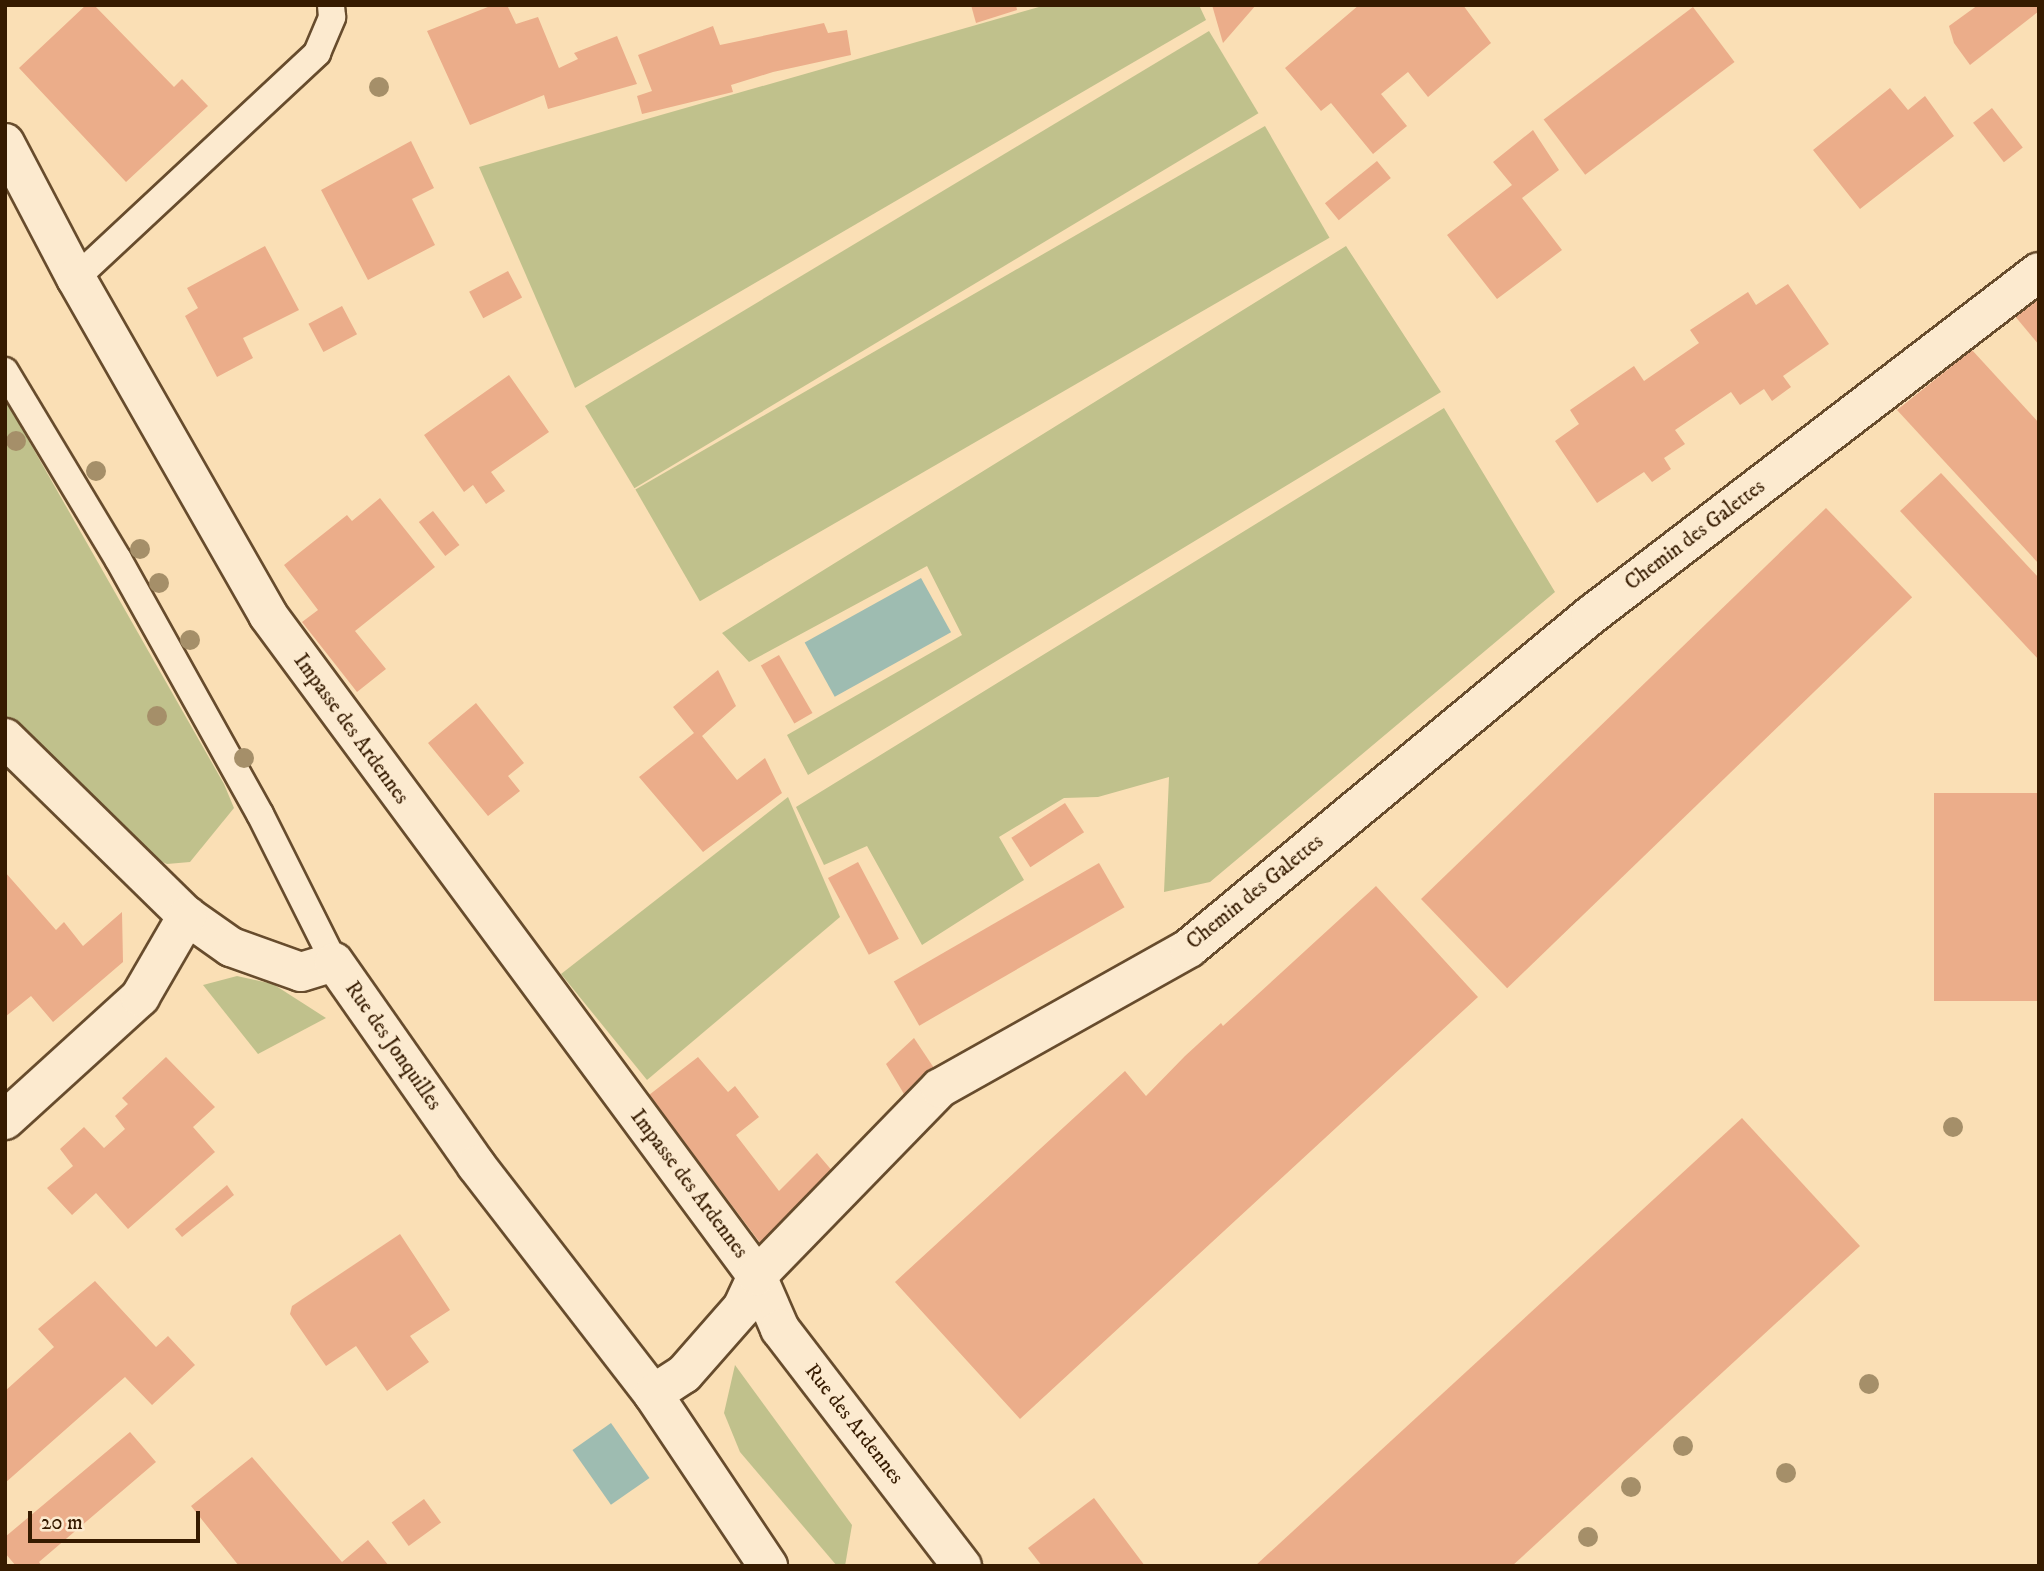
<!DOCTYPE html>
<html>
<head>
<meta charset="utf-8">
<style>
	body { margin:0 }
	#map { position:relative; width:2044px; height:1571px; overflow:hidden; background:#fadfb5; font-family:"IM FELL DW Pica",serif }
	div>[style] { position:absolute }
	.green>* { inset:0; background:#c0c18c; transform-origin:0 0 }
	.water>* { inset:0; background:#9ebcb1; transform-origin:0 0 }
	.building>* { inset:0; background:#ebad8a; transform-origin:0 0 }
	.roads { filter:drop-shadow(2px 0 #674c2d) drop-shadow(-2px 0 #674c2d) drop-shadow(0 2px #674c2d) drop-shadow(0 -2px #674c2d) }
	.service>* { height:26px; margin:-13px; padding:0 13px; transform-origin:13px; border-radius:13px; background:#fceacf }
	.minor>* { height:38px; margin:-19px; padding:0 19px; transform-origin:19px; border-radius:19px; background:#fceacf }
	.trees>* { width:20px; height:20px; margin:-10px; border-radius:50%; background:#a58f69 }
	span { translate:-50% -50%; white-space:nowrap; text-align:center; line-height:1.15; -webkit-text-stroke:5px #fceacf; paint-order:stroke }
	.street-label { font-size:21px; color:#361b00 }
	.frame { position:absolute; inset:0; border:7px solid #361b00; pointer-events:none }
	.scale { position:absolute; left:28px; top:1511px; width:172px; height:32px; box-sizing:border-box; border:4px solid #361b00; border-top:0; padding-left:9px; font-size:21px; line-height:24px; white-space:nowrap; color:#361b00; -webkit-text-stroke:5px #fceacf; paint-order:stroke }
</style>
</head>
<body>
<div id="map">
	<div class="green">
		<i style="clip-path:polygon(1046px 5px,1199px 5px,1206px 20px,575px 388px,479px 167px)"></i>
		<i style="left:1209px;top:31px;width:96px;height:728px;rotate:59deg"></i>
		<i style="left:1265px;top:126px;width:129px;height:727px;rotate:60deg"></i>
		<i style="clip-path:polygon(1346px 246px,1441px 392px,808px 775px,787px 735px,962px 635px,927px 566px,749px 662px,722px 633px)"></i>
		<i style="clip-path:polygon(5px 399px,224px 784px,234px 808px,190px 862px,167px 864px,131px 848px,5px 721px)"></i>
		<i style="clip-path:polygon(1444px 408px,1555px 592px,1210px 882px,1164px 892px,1169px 777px,1098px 797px,1064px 798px,999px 837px,1024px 880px,922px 945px,867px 846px,824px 865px,796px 807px)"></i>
		<i style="clip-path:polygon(788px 797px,840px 917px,647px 1080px,561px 974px)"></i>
		<i style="clip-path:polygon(237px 976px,273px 984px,326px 1018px,258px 1054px,203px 985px)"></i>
		<i style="clip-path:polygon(735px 1365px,852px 1525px,845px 1566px,837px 1566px,740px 1452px,724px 1413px)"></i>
	</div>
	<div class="water">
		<i style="left:921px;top:578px;width:62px;height:133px;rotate:61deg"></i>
		<i style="left:611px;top:1423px;width:67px;height:47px;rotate:55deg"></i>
	</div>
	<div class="building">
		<i style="clip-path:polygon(86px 5px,94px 5px,174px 87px,182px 79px,208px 106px,126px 182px,19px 68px)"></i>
		<i style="clip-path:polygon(493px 5px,507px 5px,516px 24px,538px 17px,559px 68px,578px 59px,574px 53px,617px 36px,637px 84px,548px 109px,544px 95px,470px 125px,427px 31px)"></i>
		<i style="clip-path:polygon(971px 5px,1016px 5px,1017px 10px,976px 23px)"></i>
		<i style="clip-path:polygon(1212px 5px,1256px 5px,1223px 43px)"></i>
		<i style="clip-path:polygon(1359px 5px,1463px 5px,1491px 43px,1428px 97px,1408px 72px,1381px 94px,1407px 126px,1373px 154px,1331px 103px,1321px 111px,1285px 68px)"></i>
		<i style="clip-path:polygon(1978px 5px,2039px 5px,2039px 11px,1970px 65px,1954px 43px,1949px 26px)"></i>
		<i style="left:1693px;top:7px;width:69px;height:187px;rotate:53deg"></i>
		<i style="clip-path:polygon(824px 23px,828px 33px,847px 30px,851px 55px,773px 72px,731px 85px,733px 92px,642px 114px,637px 96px,652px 91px,638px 55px,713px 26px,720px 45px)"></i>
		<i style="clip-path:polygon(1890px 88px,1908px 110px,1925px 96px,1954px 136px,1860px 209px,1813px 150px)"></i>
		<i style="left:1992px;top:108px;width:50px;height:24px;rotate:52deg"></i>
		<i style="clip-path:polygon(1533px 130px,1559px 170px,1522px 198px,1562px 250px,1497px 299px,1447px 235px,1512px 185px,1493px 162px)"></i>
		<i style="clip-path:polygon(411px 141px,434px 188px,412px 199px,435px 245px,368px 280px,321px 190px)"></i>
		<i style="left:1377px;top:161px;width:22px;height:67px;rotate:51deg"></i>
		<i style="clip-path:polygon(265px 246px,299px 310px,243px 338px,253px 358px,217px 377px,185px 316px,198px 308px,187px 288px)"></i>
		<i style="left:508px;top:271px;width:30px;height:44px;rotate:62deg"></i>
		<i style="clip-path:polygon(1788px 284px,1829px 344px,1783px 376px,1791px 387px,1772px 401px,1764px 389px,1740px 405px,1731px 392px,1675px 430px,1685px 444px,1664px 458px,1671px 469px,1652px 482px,1644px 472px,1597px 503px,1555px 441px,1579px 424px,1570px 410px,1634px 366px,1644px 381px,1699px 343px,1690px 330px,1748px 292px,1756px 305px)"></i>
		<i style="clip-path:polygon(2039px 296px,2039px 345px,2014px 315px)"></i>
		<i style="left:342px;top:306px;width:32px;height:38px;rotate:62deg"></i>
		<i style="clip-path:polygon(1972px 350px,2039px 423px,2039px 564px,1897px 410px)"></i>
		<i style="clip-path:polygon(509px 375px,549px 432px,491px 472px,505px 491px,486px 504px,473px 485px,464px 492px,424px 435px)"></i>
		<i style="clip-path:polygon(1941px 473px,2039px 578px,2039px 660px,1900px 511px)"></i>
		<i style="clip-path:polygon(380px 498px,435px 567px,355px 631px,386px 669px,357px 692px,302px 622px,318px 610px,284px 565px,347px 515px,352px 521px)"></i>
		<i style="left:1826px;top:508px;width:124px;height:563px;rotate:46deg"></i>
		<i style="left:433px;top:511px;width:43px;height:18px;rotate:52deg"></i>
		<i style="left:779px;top:655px;width:67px;height:21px;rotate:60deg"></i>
		<i style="clip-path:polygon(718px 670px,736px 706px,702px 736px,737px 780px,765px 758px,782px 793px,703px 852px,639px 777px,694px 733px,673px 707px)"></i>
		<i style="clip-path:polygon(476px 703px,524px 763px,508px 776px,520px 791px,488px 816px,428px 743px)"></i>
		<i style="left:2039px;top:793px;width:208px;height:105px;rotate:90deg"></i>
		<i style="left:1065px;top:803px;width:35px;height:64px;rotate:57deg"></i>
		<i style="left:858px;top:862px;width:87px;height:34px;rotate:62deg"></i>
		<i style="left:1099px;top:863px;width:51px;height:237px;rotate:60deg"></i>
		<i style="clip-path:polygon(5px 872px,56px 930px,64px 922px,83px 946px,122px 912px,123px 962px,53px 1022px,31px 996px,5px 1017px)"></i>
		<i style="clip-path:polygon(1376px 886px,1478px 997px,1020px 1419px,895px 1282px,1125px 1071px,1146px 1096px,1185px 1056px,1221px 1023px,1223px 1026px)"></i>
		<i style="clip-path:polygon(914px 1038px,940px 1077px,910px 1104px,886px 1064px)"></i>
		<i style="clip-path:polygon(166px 1057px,215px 1107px,193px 1127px,215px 1152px,128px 1229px,96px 1193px,72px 1215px,47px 1188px,73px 1166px,60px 1149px,84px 1127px,104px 1148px,125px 1129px,115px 1116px,128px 1104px,122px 1098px)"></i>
		<i style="clip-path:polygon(698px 1057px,728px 1092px,735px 1086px,759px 1117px,736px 1135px,779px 1191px,817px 1153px,834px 1173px,761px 1244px,649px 1095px)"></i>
		<i style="clip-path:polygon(1742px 1118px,1860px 1246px,1512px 1566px,1255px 1566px)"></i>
		<i style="clip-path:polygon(227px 1185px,234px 1195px,182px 1237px,175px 1229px)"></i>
		<i style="clip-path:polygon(400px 1234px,450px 1310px,410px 1336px,429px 1362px,387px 1391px,356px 1346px,326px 1366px,290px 1314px,292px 1306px)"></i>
		<i style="clip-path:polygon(95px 1281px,156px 1347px,168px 1336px,195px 1365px,152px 1405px,125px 1377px,5px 1483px,5px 1391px,54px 1347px,38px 1329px)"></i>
		<i style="clip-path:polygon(130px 1432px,156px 1462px,39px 1562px,42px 1566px,16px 1566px,5px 1553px,5px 1537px)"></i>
		<i style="clip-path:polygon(252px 1457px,342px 1562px,368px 1540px,389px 1566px,239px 1566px,191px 1506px)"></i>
		<i style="clip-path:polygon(1094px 1498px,1145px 1566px,1042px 1566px,1028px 1548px)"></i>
		<i style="left:424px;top:1499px;width:29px;height:40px;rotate:54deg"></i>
	</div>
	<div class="roads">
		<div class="service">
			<i style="left:76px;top:278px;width:330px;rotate:-43deg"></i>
			<i style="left:317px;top:53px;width:39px;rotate:-67deg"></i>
			<i style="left:332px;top:17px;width:12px;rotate:-95deg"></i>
			<i style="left:5px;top:371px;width:219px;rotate:59deg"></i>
			<i style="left:118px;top:559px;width:292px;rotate:60.9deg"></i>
			<i style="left:260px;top:814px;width:165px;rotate:63.4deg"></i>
		</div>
		<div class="minor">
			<i style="left:5px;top:143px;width:153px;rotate:62.3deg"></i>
			<i style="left:76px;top:278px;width:388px;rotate:60.3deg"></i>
			<i style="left:268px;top:615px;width:822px;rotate:53.51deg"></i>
			<i style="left:757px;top:1276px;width:58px;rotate:66.5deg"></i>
			<i style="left:780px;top:1329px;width:299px;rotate:52.5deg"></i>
			<i style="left:5px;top:738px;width:255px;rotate:44.4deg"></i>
			<i style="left:187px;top:916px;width:54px;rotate:35.2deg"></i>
			<i style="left:231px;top:947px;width:74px;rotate:19.7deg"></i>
			<i style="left:301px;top:972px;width:34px;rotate:-17deg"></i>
			<i style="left:334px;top:962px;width:248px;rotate:55deg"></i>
			<i style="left:476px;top:1165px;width:289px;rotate:52.3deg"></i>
			<i style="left:653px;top:1394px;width:207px;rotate:56.2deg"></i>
			<i style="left:5px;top:1120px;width:183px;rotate:-42.3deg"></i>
			<i style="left:140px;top:997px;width:94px;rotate:-59.9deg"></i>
			<i style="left:653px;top:1394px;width:37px;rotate:-33deg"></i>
			<i style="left:684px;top:1374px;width:88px;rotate:-48.7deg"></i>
			<i style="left:742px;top:1308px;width:35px;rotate:-65deg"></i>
			<i style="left:757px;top:1276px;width:262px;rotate:-45.8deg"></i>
			<i style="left:940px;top:1088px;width:286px;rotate:-29.3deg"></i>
			<i style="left:1189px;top:948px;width:522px;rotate:-39.64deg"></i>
			<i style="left:1591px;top:615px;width:564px;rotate:-37.44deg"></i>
		</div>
	</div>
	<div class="trees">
		<i style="left:379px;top:87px"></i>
		<i style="left:16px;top:441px"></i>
		<i style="left:96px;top:471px"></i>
		<i style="left:140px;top:549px"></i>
		<i style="left:159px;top:583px"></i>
		<i style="left:190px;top:640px"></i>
		<i style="left:157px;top:716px"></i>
		<i style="left:244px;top:758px"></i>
		<i style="left:1953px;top:1127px"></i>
		<i style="left:1869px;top:1384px"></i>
		<i style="left:1683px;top:1446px"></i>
		<i style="left:1786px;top:1473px"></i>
		<i style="left:1631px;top:1487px"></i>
		<i style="left:1588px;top:1537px"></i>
	</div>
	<div class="street-label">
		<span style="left:1695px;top:535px;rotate:-37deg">Chemin des Galettes</span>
		<span style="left:351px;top:729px;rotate:54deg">Impasse des Ardennes</span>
		<span style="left:1255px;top:892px;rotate:-39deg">Chemin des Galettes</span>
		<span style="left:393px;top:1046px;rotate:55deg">Rue des Jonquilles</span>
		<span style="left:689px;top:1184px;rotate:53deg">Impasse des Ardennes</span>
		<span style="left:854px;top:1424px;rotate:52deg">Rue des Ardennes</span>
	</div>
	<div class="frame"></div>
	<div class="scale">20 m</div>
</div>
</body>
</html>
